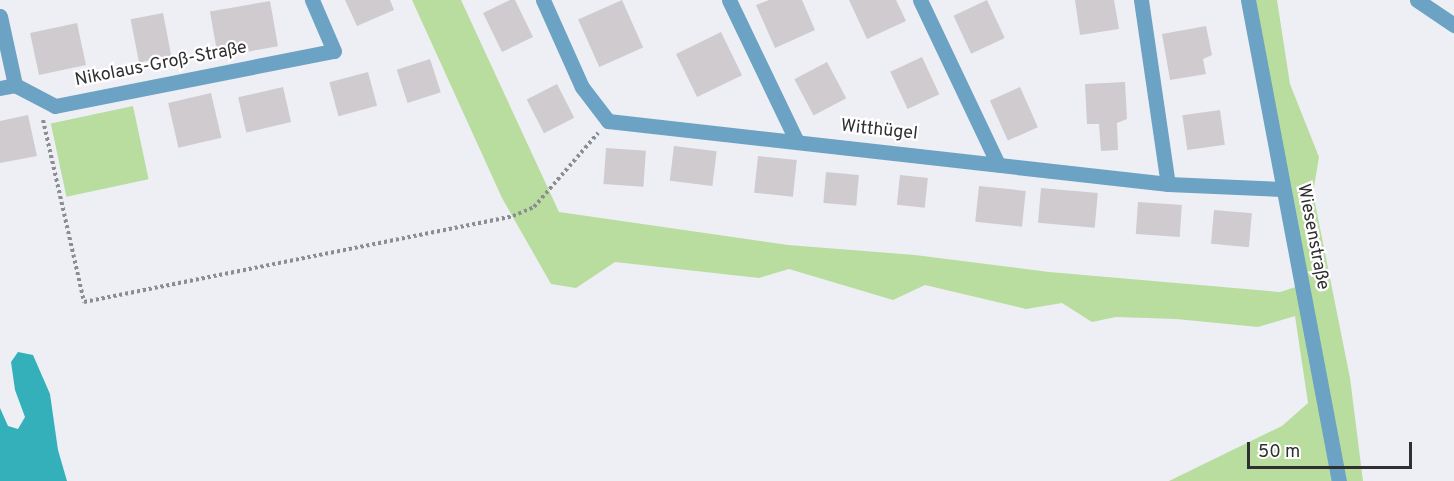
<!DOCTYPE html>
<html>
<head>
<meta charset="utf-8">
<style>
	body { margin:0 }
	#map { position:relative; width:1454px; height:481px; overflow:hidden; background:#eeeff4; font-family:Overpass,sans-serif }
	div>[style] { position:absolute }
	.green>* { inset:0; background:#b8dd9f; transform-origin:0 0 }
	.water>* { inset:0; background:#33b0ba }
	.building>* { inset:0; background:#d0cbce; transform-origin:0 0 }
	.path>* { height:4px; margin-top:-2px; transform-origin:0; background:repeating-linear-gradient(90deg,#8c8d90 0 3px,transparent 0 6px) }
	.minor>* { height:15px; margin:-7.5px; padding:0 7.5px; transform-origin:7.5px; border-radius:7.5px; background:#6ca2c3 }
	span { translate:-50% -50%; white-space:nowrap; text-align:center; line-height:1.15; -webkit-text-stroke:4.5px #fff; paint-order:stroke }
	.street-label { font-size:18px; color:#303032 }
	.scale { position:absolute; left:1247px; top:442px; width:165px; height:27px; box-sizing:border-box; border:3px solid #303032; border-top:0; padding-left:8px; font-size:18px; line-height:21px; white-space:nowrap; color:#303032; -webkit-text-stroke:4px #fff; paint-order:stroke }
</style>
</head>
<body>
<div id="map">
	<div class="green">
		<i style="clip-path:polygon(412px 0,461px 0,559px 212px,788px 245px,915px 255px,1049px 272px,1280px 292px,1302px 285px,1248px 0,1277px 0,1290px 84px,1319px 157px,1313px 193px,1350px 378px,1363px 481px,1169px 481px,1282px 426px,1308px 403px,1295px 316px,1258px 327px,1176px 319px,1116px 317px,1092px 322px,1062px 303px,1026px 309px,925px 285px,893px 300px,789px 269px,759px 278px,615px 262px,576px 288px,551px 284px,502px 198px)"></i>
		<i style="left:133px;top:106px;width:75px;height:84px;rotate:78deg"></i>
	</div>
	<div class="water">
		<i style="clip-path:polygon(18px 352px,33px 355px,50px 394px,58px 450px,67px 481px,0 481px,0 408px,8px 426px,18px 429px,25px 417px,15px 390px,11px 362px)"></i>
	</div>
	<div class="building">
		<i style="clip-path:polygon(345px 0,390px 0,394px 10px,357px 26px)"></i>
		<i style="clip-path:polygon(510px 0,515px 0,533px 37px,502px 52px,483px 13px)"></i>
		<i style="left:622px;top:0;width:52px;height:48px;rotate:66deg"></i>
		<i style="clip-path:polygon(769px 0,802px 0,815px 30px,775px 48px,756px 5px)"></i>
		<i style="clip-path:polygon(849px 0,896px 0,906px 21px,867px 39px)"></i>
		<i style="left:987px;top:0;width:42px;height:37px;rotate:65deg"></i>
		<i style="clip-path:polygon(1075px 0,1114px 0,1119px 29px,1080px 35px)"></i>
		<i style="left:270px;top:1px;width:46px;height:61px;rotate:80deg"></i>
		<i style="left:163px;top:13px;width:44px;height:33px;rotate:79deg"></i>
		<i style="left:77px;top:23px;width:43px;height:48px;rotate:78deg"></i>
		<i style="clip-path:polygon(1206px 26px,1212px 55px,1203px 59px,1206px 74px,1170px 80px,1162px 34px)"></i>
		<i style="left:721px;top:32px;width:48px;height:50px;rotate:64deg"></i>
		<i style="left:922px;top:57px;width:41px;height:35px;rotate:65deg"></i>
		<i style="left:430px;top:59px;width:35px;height:35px;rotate:72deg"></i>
		<i style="left:827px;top:62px;width:41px;height:37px;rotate:62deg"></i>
		<i style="left:368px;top:72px;width:35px;height:40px;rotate:75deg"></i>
		<i style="clip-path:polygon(1125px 82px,1127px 119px,1117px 123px,1118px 150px,1101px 151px,1099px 124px,1087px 124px,1085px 84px)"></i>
		<i style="left:557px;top:84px;width:38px;height:34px;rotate:63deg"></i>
		<i style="left:283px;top:87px;width:36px;height:46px;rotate:77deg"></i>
		<i style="left:1020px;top:87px;width:44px;height:33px;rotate:66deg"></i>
		<i style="left:211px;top:93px;width:46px;height:44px;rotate:77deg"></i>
		<i style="left:1220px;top:110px;width:35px;height:38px;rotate:82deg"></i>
		<i style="clip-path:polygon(28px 115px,37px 156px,0 163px,0 121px)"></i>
		<i style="left:674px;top:146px;width:43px;height:35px;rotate:7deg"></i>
		<i style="left:606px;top:148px;width:40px;height:36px;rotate:4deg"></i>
		<i style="left:758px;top:156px;width:39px;height:37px;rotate:6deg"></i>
		<i style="left:826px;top:172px;width:33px;height:31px;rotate:5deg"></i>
		<i style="left:900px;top:175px;width:28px;height:30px;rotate:6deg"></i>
		<i style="left:979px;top:186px;width:47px;height:36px;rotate:6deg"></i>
		<i style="left:1041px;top:188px;width:57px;height:35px;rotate:5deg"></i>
		<i style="left:1138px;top:202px;width:44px;height:32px;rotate:4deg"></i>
		<i style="left:1214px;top:210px;width:38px;height:34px;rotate:5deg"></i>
	</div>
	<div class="path">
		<i style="left:43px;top:120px;width:187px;rotate:77.3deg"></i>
		<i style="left:84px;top:302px;width:438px;rotate:-11.3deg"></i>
		<i style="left:513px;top:216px;width:23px;rotate:-23deg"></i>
		<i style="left:534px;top:207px;width:98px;rotate:-49.1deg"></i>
	</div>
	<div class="minor">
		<i style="left:543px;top:0;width:95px;rotate:65.9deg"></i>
		<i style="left:582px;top:87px;width:43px;rotate:52.6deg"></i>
		<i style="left:608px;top:121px;width:564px;rotate:6.42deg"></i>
		<i style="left:1168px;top:184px;width:115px;rotate:2.5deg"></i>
		<i style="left:729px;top:0;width:157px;rotate:64.4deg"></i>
		<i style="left:920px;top:0;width:182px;rotate:64.6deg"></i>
		<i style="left:1141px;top:0;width:186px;rotate:81.7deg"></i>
		<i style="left:1248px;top:0;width:490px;rotate:79.3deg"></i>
		<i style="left:1417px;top:0;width:45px;rotate:34deg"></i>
		<i style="left:0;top:16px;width:71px;rotate:77.7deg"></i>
		<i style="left:0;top:88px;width:15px;rotate:-11deg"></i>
		<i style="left:15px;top:85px;width:45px;rotate:27.7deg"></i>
		<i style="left:55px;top:106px;width:284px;rotate:-11.2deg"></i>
		<i style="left:334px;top:51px;width:56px;rotate:-113.3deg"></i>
	</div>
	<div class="street-label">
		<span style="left:161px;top:65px;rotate:-11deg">Nikolaus-Groß-Straße</span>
		<span style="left:879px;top:131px;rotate:6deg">Witthügel</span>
		<span style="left:1312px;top:237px;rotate:79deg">Wiesenstraße</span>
	</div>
	<div class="scale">50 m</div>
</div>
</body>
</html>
